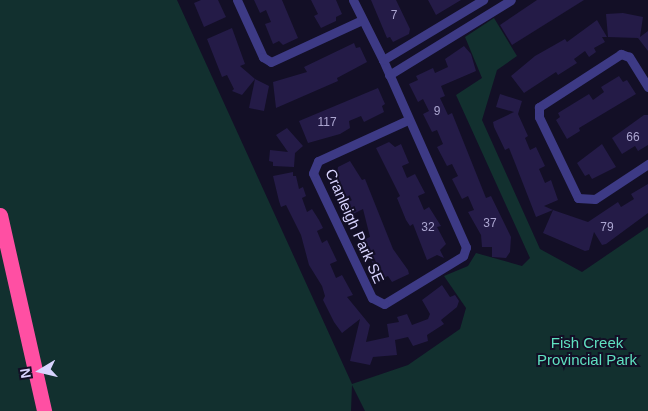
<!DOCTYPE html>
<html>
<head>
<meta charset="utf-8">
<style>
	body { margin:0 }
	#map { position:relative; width:648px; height:411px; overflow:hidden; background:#130f26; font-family:Arial,sans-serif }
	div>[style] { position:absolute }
	.green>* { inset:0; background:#12302f }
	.building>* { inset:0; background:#241b47 }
	.minor>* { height:9px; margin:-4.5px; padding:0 4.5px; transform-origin:4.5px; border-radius:4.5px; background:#3d3a85 }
	.motorway>* { height:15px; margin:-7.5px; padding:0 7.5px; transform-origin:7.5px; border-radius:7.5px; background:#ff4fa3 }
	span { translate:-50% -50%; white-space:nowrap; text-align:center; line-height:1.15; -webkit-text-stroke:4px #130f26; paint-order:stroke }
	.number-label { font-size:12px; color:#aca6d1 }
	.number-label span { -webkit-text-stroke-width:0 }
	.street-label { font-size:15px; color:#d9d4ff }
	.park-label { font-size:15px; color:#5fe0c0 }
	.north { position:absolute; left:15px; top:346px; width:50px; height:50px; -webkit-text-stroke:4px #130f26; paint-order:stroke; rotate:261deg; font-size:14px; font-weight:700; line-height:20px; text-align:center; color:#d9d4ff }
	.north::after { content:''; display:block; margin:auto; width:18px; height:22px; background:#d9d4ff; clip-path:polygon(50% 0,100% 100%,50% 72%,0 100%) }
</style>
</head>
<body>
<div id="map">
	<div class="green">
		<i style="clip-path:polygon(0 0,177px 0,352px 384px,408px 365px,460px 329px,466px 308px,444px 276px,468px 266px,476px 253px,522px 266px,530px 258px,456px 95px,482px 78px,465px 37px,494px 18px,517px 56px,497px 70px,482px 120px,540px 249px,582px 272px,648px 227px,648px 411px,365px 411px,352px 385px,351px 411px,0 411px)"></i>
	</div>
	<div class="building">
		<i style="clip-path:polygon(201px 0,218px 0,226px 17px,204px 27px,194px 3px)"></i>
		<i style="clip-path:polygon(254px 0,282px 0,298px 38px,283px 45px,279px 41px,273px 44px,265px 24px,271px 22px,266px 10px,260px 13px)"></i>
		<i style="clip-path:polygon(311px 0,336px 0,342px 14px,336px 17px,336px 21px,321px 28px,314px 16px,318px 14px)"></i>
		<i style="clip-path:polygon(371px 0,396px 0,410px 29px,409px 34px,393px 42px,390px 37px,387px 38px)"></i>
		<i style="clip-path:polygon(428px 0,461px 0,436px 15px)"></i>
		<i style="clip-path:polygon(537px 0,584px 0,512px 45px,500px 25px)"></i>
		<i style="clip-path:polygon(623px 13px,643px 17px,640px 37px,648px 31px,648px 51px,638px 38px,608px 37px,606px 14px)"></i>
		<i style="clip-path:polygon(597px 20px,607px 37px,602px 37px,605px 42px,594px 48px,596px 52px,589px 57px,585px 51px,574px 59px,577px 63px,558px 75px,556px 72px,524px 93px,511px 76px,535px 56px,565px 39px,567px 42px)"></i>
		<i style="clip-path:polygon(232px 28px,245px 64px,240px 66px,255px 79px,242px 95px,232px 91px,234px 89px,227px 75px,222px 77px,207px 39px)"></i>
		<i style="clip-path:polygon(354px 43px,356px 48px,360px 47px,367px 62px,337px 78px,338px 81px,276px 108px,273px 82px,307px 72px,304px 67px)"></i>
		<i style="clip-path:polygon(464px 46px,471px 54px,476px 71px,441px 86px,445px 96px,440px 98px,448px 115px,452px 113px,486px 198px,491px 196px,511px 237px,510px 252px,506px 258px,492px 257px,492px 247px,482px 247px,481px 235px,468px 212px,474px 210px,468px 196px,462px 199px,452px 179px,458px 176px,452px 164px,447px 166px,437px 147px,443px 144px,437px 130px,432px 132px,423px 114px,429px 111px,423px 99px,418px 102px,409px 84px,418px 80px,416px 76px,433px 68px,435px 73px,448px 67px,445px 59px)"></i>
		<i style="clip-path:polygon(619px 76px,623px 82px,627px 80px,636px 94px,579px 128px,580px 131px,567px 139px,556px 120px,560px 117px,558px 113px,589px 94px,593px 100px,604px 92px,601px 87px)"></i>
		<i style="clip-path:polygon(255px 79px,269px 86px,264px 111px,249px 108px)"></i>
		<i style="clip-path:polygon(378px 88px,385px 104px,382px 106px,384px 112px,364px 122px,361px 116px,349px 121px,350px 128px,340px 134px,308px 143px,299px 121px)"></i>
		<i style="clip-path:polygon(500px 94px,522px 101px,518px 114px,528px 136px,525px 138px,530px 150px,536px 147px,545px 166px,539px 169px,545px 183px,551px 180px,558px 200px,544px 206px,553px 210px,536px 217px,515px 163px,509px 148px,505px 150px,494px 127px,493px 122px,514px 112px,496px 107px)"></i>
		<i style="clip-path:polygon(644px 115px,648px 115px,648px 145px,638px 151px,635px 146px,622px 154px,612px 138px)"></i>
		<i style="clip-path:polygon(287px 128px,303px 146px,295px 153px,294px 167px,273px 166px,273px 162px,269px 161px,270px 150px,288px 152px,276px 135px)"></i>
		<i style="clip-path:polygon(389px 142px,395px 147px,401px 144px,409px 163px,402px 166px,407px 178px,415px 174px,425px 193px,418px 196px,424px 210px,429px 207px,441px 226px,437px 227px,446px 244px,440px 250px,444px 258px,437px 255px,427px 260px,413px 224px,410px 226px,406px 220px,397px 198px,400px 196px,376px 148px)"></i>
		<i style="clip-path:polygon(602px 144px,616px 167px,592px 179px,589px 174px,585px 176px,577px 163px)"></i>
		<i style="clip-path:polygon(350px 161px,362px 180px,365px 179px,393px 249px,408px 270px,409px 274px,392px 282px,388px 276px,380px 279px,368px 253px,363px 240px,370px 237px,363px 209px,351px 215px,333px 175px,337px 173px,338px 167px)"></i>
		<i style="clip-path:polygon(293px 172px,293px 176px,296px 176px,299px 189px,303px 187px,306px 196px,302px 198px,307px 212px,312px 209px,319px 220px,323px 228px,317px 231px,322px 243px,327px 240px,337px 261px,330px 264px,336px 278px,342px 275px,353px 295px,347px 297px,370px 325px,366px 342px,389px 337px,387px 324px,399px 322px,397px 317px,407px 314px,412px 325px,428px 319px,430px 314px,422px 300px,442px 285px,450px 297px,455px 295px,459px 301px,457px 307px,441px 320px,444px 324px,427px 335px,428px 341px,413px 346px,408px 337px,395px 340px,397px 355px,373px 357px,370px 365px,350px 361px,360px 319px,342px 333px,334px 322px,323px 300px,325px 296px,322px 286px,309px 265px,301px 235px,286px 205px,281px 207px,279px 201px,273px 176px)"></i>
		<i style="clip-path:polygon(648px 184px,648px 213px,606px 244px,602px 245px,594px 232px,589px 250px,585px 251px,543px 233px,553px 210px,588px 222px,618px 202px,621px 207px,634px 199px,631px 194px)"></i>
	</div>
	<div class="minor">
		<i style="left:237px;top:0;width:63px;rotate:65.5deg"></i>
		<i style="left:263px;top:57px;width:9px;rotate:32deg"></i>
		<i style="left:271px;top:62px;width:100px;rotate:-24.8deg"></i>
		<i style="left:353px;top:0;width:67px;rotate:63.4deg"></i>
		<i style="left:383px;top:60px;width:205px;rotate:66.1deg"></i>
		<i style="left:466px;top:247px;width:9px;rotate:108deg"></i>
		<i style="left:463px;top:256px;width:92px;rotate:148.7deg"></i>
		<i style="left:384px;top:304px;width:13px;rotate:-153deg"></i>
		<i style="left:372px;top:298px;width:138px;rotate:-115.3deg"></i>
		<i style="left:313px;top:173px;width:13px;rotate:-67deg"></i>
		<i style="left:318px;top:161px;width:99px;rotate:-24.5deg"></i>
		<i style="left:383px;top:60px;width:117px;rotate:-31deg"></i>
		<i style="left:389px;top:75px;width:143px;rotate:-31.6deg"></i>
		<i style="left:648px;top:87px;width:36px;rotate:-122deg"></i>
		<i style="left:629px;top:57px;width:9px;rotate:-159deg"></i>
		<i style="left:621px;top:54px;width:98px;rotate:147.1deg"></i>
		<i style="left:539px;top:107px;width:10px;rotate:90deg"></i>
		<i style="left:539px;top:117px;width:90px;rotate:64.3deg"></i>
		<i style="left:578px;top:198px;width:17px;rotate:3deg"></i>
		<i style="left:595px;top:199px;width:64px;rotate:-33.4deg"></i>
	</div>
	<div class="motorway">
		<i style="left:0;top:215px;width:201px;rotate:77.3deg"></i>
	</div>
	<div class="number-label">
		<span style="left:394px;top:16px">7</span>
		<span style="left:437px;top:112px">9</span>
		<span style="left:327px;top:123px">117</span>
		<span style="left:633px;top:138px">66</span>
		<span style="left:490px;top:224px">37</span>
		<span style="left:428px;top:228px">32</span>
		<span style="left:607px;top:228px">79</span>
	</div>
	<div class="street-label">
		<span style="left:355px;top:226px;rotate:66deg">Cranleigh Park SE</span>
	</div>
	<div class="park-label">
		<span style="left:587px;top:351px">Fish Creek<br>Provincial Park</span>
	</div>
	<div class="north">N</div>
</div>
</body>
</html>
